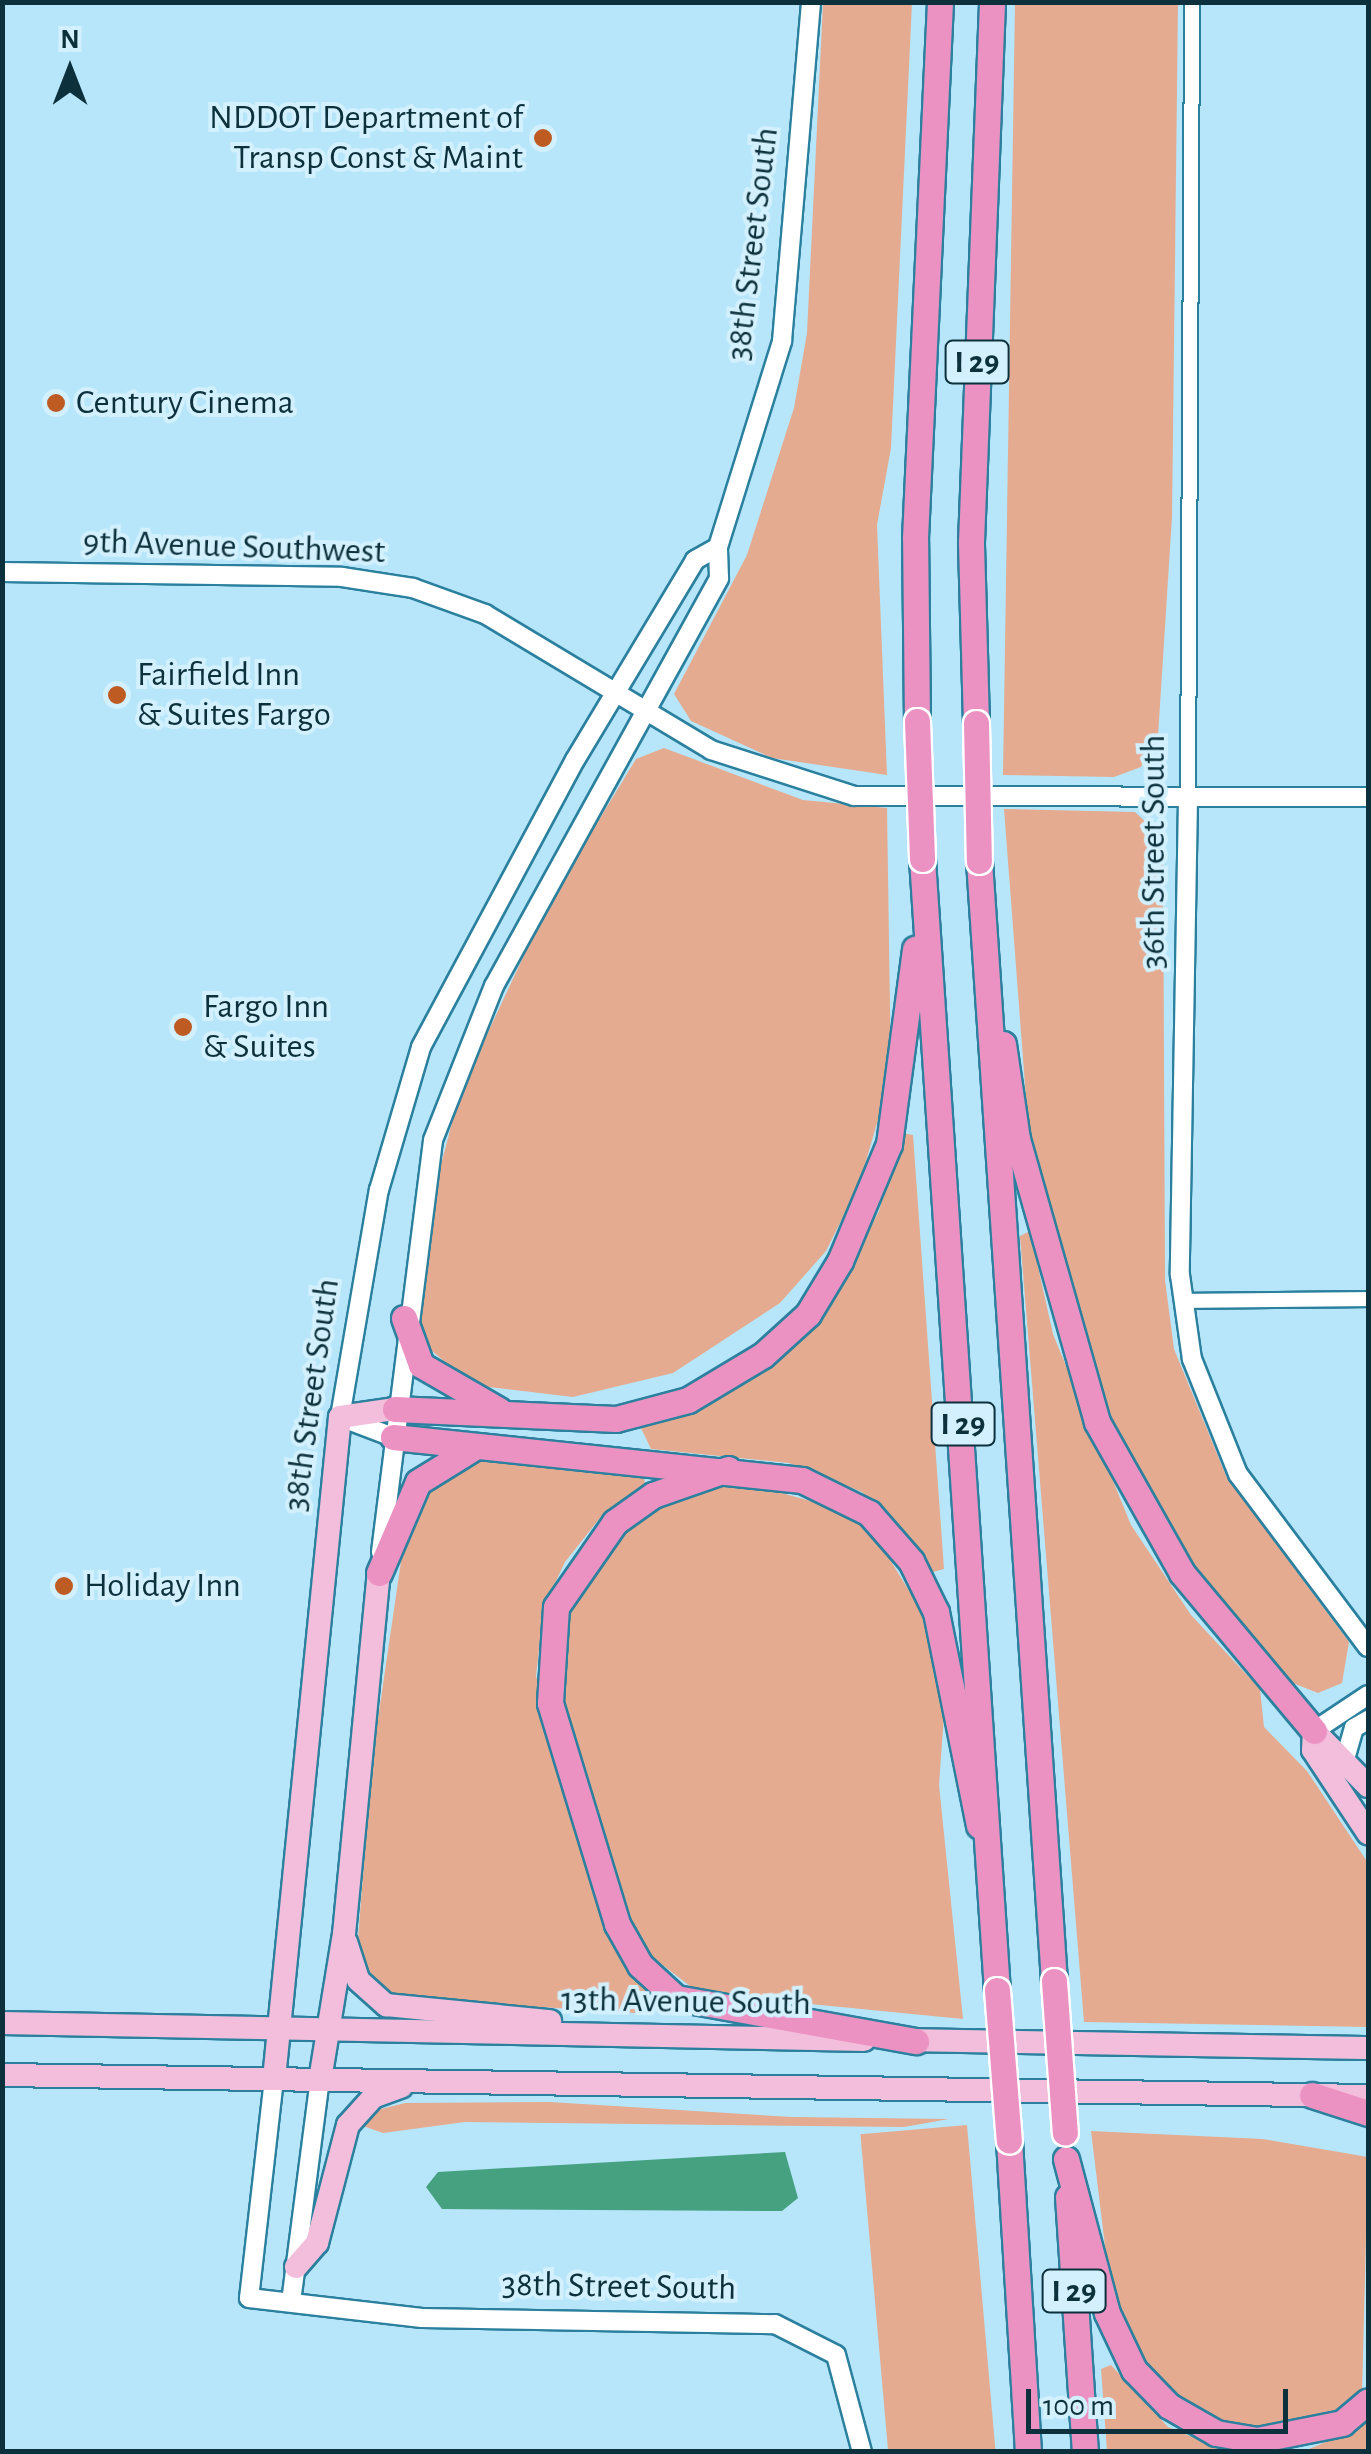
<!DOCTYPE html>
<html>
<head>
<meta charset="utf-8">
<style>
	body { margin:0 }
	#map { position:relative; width:1371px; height:2454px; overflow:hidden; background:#b7e6fa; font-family:"Alegreya Sans",sans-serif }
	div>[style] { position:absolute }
	.green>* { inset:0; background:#e5ab90; transform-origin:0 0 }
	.water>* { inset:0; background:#45a180 }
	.roads { filter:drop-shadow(2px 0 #2b809e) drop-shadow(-2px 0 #2b809e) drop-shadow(0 2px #2b809e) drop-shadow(0 -2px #2b809e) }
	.minor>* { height:14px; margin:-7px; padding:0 7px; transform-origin:7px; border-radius:7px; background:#fff }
	.tertiary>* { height:18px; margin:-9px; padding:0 9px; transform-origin:9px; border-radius:9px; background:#fff }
	.primary>* { height:22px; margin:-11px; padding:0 11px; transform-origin:11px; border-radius:11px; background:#f3bedb }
	.motorway>* { height:25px; margin:-12.5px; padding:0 12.5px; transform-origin:12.5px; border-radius:12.5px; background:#eb92c3 }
	.bridges { filter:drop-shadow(2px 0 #fff) drop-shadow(-2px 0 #fff) drop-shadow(0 2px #fff) drop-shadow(0 -2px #fff) }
	.motorway-bridge>* { height:25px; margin:-12.5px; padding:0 12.5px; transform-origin:12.5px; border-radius:12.5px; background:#eb92c3 }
	.dots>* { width:28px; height:28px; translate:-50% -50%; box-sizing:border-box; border:5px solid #d2f0fe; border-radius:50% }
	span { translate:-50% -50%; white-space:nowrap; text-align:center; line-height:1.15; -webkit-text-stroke:8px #d2f0fe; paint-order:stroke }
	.shield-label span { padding:2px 8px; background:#d2f0fe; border:2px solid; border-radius:8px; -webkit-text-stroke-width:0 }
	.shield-label { font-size:32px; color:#0d303d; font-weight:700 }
	.poi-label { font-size:35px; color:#0d303d }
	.right { translate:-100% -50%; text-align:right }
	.left { translate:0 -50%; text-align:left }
	.street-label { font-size:35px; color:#0d303d }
	.frame { position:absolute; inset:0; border:5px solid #0d303d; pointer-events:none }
	.north { position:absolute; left:20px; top:20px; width:100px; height:100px; -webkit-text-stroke:8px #d2f0fe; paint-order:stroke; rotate:0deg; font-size:28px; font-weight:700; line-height:40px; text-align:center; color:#0d303d }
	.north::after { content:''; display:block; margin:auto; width:35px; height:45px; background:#0d303d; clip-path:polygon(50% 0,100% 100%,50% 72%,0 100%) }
	.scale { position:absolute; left:1026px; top:2389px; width:262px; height:45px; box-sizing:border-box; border:5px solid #0d303d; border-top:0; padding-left:12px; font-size:30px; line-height:35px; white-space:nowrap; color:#0d303d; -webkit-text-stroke:8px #d2f0fe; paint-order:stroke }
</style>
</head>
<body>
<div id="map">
	<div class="green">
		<i style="clip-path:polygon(1015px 2px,1178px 3px,1172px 517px,1158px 736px,1141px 767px,1114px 777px,1003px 775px)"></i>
		<i style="clip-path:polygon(823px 3px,912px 3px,891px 448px,877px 525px,887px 775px,772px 758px,691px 721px,674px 694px,747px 555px,794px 408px,807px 333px)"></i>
		<i style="clip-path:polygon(664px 748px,803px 800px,887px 808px,891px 1075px,859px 1185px,826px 1251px,780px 1303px,673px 1373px,573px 1397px,472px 1385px,425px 1345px,417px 1314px,431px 1203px,460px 1092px,549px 902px,636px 759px)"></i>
		<i style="clip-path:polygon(1004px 809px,1135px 812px,1163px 838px,1165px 1280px,1174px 1349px,1227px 1478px,1349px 1642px,1342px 1683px,1318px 1693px,1290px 1682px,1236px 1632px,1160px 1528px,1098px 1398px,1028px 1124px)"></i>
		<i style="clip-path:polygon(901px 1133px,913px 1135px,944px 1569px,933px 1572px,862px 1492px,789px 1463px,651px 1449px,640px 1426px,690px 1410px,842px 1281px,879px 1211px)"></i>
		<i style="clip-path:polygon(1030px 1231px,1053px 1334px,1131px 1525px,1191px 1615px,1260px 1689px,1264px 1727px,1307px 1771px,1368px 1863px,1368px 2027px,1084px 2022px,1020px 1236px)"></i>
		<i style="clip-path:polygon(506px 1454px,642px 1471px,646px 1486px,600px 1518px,565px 1562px,544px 1606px,536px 1676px,617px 1952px,656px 1997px,651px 2014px,398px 1998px,366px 1974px,357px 1952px,372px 1760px,405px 1534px,435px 1477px,457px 1463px)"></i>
		<i style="clip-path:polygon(749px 1484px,839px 1509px,876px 1537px,927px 1620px,944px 1715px,939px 1785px,963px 2019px,699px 1993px,647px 1953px,631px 1920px,560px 1690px,570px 1606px,612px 1539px,650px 1508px,696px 1488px)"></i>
		<i style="clip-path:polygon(550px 2102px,792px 2117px,949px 2119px,904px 2127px,465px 2122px,383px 2133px,363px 2126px,377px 2110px,405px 2103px)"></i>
		<i style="left:967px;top:2125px;width:327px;height:107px;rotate:85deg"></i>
		<i style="clip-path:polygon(1091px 2131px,1263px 2139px,1368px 2157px,1362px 2394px,1306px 2427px,1263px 2431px,1221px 2427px,1173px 2400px,1136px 2354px,1111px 2295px)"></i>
		<i style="clip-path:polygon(1111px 2365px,1168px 2427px,1226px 2451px,1107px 2451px,1101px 2369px)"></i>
		<i style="clip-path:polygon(1368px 2418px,1368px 2451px,1302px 2452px,1359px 2428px)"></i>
	</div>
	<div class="water">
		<i style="clip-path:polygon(785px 2152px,798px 2198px,782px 2211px,442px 2209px,426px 2187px,438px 2172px)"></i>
	</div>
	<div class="roads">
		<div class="minor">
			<i style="left:1188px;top:799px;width:797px;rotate:-89.71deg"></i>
			<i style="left:1182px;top:1301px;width:186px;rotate:-0.6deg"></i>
		</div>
		<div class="tertiary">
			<i style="left:2px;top:572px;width:340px;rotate:0.8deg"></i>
			<i style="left:342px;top:577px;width:72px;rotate:8.8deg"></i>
			<i style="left:413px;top:588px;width:77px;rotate:19.9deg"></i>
			<i style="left:485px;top:614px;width:264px;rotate:31deg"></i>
			<i style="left:711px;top:750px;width:150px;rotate:17.8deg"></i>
			<i style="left:854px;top:796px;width:514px;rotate:0.11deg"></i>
			<i style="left:1188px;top:799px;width:476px;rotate:91deg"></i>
			<i style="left:1180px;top:1275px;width:85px;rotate:81.9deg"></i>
			<i style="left:1192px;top:1359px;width:124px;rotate:68.2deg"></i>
			<i style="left:1238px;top:1474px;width:216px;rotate:53.1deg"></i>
			<i style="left:393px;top:1437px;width:57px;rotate:-159.3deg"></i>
			<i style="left:340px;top:1417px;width:230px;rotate:-80.3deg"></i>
			<i style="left:379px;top:1190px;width:149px;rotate:-73.6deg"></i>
			<i style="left:421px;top:1047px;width:326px;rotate:-61.8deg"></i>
			<i style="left:575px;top:760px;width:233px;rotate:-59deg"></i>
			<i style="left:695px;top:560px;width:26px;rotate:-29deg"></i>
			<i style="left:381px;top:1552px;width:415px;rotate:-82.8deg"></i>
			<i style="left:433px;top:1140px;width:166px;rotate:-68.4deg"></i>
			<i style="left:494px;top:986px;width:466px;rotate:-61.1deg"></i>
			<i style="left:719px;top:578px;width:31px;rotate:-92deg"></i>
			<i style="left:718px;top:547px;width:216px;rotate:-72.7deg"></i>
			<i style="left:782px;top:341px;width:340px;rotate:-85.1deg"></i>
			<i style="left:1314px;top:1731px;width:65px;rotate:-33.7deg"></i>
			<i style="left:1345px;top:1759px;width:32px;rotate:-74deg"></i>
			<i style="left:1354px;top:1728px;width:16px;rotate:-30deg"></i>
			<i style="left:274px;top:2079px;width:220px;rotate:96.5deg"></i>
			<i style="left:249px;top:2298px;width:174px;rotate:6.6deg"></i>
			<i style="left:422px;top:2318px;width:353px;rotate:1deg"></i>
			<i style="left:775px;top:2324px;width:68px;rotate:26.9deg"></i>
			<i style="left:836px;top:2355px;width:100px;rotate:75deg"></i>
			<i style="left:291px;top:2302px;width:224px;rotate:-82.6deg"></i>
		</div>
		<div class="primary">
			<i style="left:1314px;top:1731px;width:19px;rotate:93deg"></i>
			<i style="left:1313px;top:1750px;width:100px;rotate:56.5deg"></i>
			<i style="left:1314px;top:1731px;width:77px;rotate:45.5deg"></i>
			<i style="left:346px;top:1942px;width:40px;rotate:72deg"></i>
			<i style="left:358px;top:1980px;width:38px;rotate:42deg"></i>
			<i style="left:386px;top:2005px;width:165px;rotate:5.6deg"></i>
			<i style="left:2px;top:2023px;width:862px;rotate:1.13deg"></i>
			<i style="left:901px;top:2040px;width:467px;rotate:1deg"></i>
			<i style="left:2px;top:2075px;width:1366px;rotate:0.88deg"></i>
			<i style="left:274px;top:2079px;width:665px;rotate:-84.31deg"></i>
			<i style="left:340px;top:1417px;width:56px;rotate:-8.3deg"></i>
			<i style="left:320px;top:2080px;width:148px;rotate:-80.7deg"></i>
			<i style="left:344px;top:1934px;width:363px;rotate:-84.5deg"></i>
			<i style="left:296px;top:2267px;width:32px;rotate:-49deg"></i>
			<i style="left:317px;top:2243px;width:122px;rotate:-75.3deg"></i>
			<i style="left:348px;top:2125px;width:38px;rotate:-48deg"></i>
			<i style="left:373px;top:2097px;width:30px;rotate:-20deg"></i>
		</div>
		<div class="motorway">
			<i style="left:917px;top:721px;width:183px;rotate:-90.6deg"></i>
			<i style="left:915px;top:538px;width:537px;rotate:-87.33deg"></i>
			<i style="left:976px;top:723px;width:181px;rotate:-91.6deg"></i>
			<i style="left:971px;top:542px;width:540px;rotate:-87.77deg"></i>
			<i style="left:922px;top:859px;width:1133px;rotate:86.21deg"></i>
			<i style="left:979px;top:861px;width:1123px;rotate:86.17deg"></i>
			<i style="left:1003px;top:1044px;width:96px;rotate:81.6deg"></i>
			<i style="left:1017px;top:1139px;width:294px;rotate:74.2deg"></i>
			<i style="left:1097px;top:1422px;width:173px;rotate:60.6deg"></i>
			<i style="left:1182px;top:1573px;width:206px;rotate:50.1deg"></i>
			<i style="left:404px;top:1318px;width:50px;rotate:70.1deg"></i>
			<i style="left:421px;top:1365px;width:90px;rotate:30deg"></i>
			<i style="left:395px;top:1409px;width:221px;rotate:2.6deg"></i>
			<i style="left:616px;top:1419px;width:74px;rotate:-14.8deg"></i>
			<i style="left:688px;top:1400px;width:87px;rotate:-31deg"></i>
			<i style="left:763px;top:1355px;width:61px;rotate:-42.3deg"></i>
			<i style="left:808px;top:1314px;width:62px;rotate:-58.9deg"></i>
			<i style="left:840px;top:1261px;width:127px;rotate:-67.3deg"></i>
			<i style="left:889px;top:1144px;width:197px;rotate:-82.4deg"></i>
			<i style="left:393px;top:1437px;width:411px;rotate:6deg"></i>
			<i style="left:802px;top:1480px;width:75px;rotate:26.2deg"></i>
			<i style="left:869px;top:1513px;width:64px;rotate:48.8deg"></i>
			<i style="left:911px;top:1561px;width:57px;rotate:63.9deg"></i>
			<i style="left:936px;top:1612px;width:218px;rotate:78.6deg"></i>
			<i style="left:728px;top:1469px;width:79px;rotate:160.9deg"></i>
			<i style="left:653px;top:1495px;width:47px;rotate:144.6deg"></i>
			<i style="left:615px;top:1522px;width:103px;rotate:124.8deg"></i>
			<i style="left:556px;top:1607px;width:96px;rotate:93.6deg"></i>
			<i style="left:550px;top:1703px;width:231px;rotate:73.1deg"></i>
			<i style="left:617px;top:1924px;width:47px;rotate:60.7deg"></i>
			<i style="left:640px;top:1965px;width:49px;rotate:42.5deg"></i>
			<i style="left:676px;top:1998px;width:244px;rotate:10.2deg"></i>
			<i style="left:379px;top:1573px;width:99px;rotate:-66.8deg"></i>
			<i style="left:418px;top:1482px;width:65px;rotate:-31.7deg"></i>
			<i style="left:1312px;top:2095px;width:59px;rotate:17.8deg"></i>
			<i style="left:1009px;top:2141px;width:312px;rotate:86.5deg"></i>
			<i style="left:1066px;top:2159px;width:159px;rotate:75.1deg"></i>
			<i style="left:1107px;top:2313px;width:63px;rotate:64.7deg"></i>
			<i style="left:1134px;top:2370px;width:50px;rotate:45.8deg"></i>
			<i style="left:1169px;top:2406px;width:54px;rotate:29.9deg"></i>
			<i style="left:1216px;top:2433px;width:42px;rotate:9.7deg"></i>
			<i style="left:1257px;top:2440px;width:87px;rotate:-11.3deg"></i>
			<i style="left:1342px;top:2423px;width:34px;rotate:-40deg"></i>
			<i style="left:1068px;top:2197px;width:256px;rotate:86.2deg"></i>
		</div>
	</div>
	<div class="bridges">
		<div class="motorway-bridge">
			<i style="left:917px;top:721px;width:138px;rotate:87.9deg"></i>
			<i style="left:976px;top:723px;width:138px;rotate:88.8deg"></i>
			<i style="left:1054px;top:1981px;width:152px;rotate:85.9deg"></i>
			<i style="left:997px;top:1990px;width:151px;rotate:85.5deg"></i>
		</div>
	</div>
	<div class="dots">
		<i style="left:543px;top:138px;background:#be5b23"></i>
		<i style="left:56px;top:403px;background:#be5b23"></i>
		<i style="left:117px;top:695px;background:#be5b23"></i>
		<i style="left:183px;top:1027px;background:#be5b23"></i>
		<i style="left:64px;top:1586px;background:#be5b23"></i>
	</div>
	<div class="shield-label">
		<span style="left:977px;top:362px">I 29</span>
		<span style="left:963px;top:1424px">I 29</span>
		<span style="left:1074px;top:2291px">I 29</span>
	</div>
	<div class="poi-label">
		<span class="right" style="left:523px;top:138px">NDDOT Department of<br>Transp Const &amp; Maint</span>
		<span class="left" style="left:76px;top:403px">Century Cinema</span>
		<span class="left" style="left:137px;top:695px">Fairfield Inn<br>&amp; Suites Fargo</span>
		<span class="left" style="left:203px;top:1027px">Fargo Inn<br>&amp; Suites</span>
		<span class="left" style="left:84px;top:1586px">Holiday Inn</span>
	</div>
	<div class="street-label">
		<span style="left:753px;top:244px;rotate:-83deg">38th Street South</span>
		<span style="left:234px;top:547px;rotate:2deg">9th Avenue Southwest</span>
		<span style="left:1154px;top:852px;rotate:-90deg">36th Street South</span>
		<span style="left:312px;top:1395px;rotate:-82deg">38th Street South</span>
		<span style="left:686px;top:2002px;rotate:1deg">13th Avenue South</span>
		<span style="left:619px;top:2287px;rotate:1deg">38th Street South</span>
	</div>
	<div class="frame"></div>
	<div class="north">N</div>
	<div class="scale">100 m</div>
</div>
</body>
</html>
